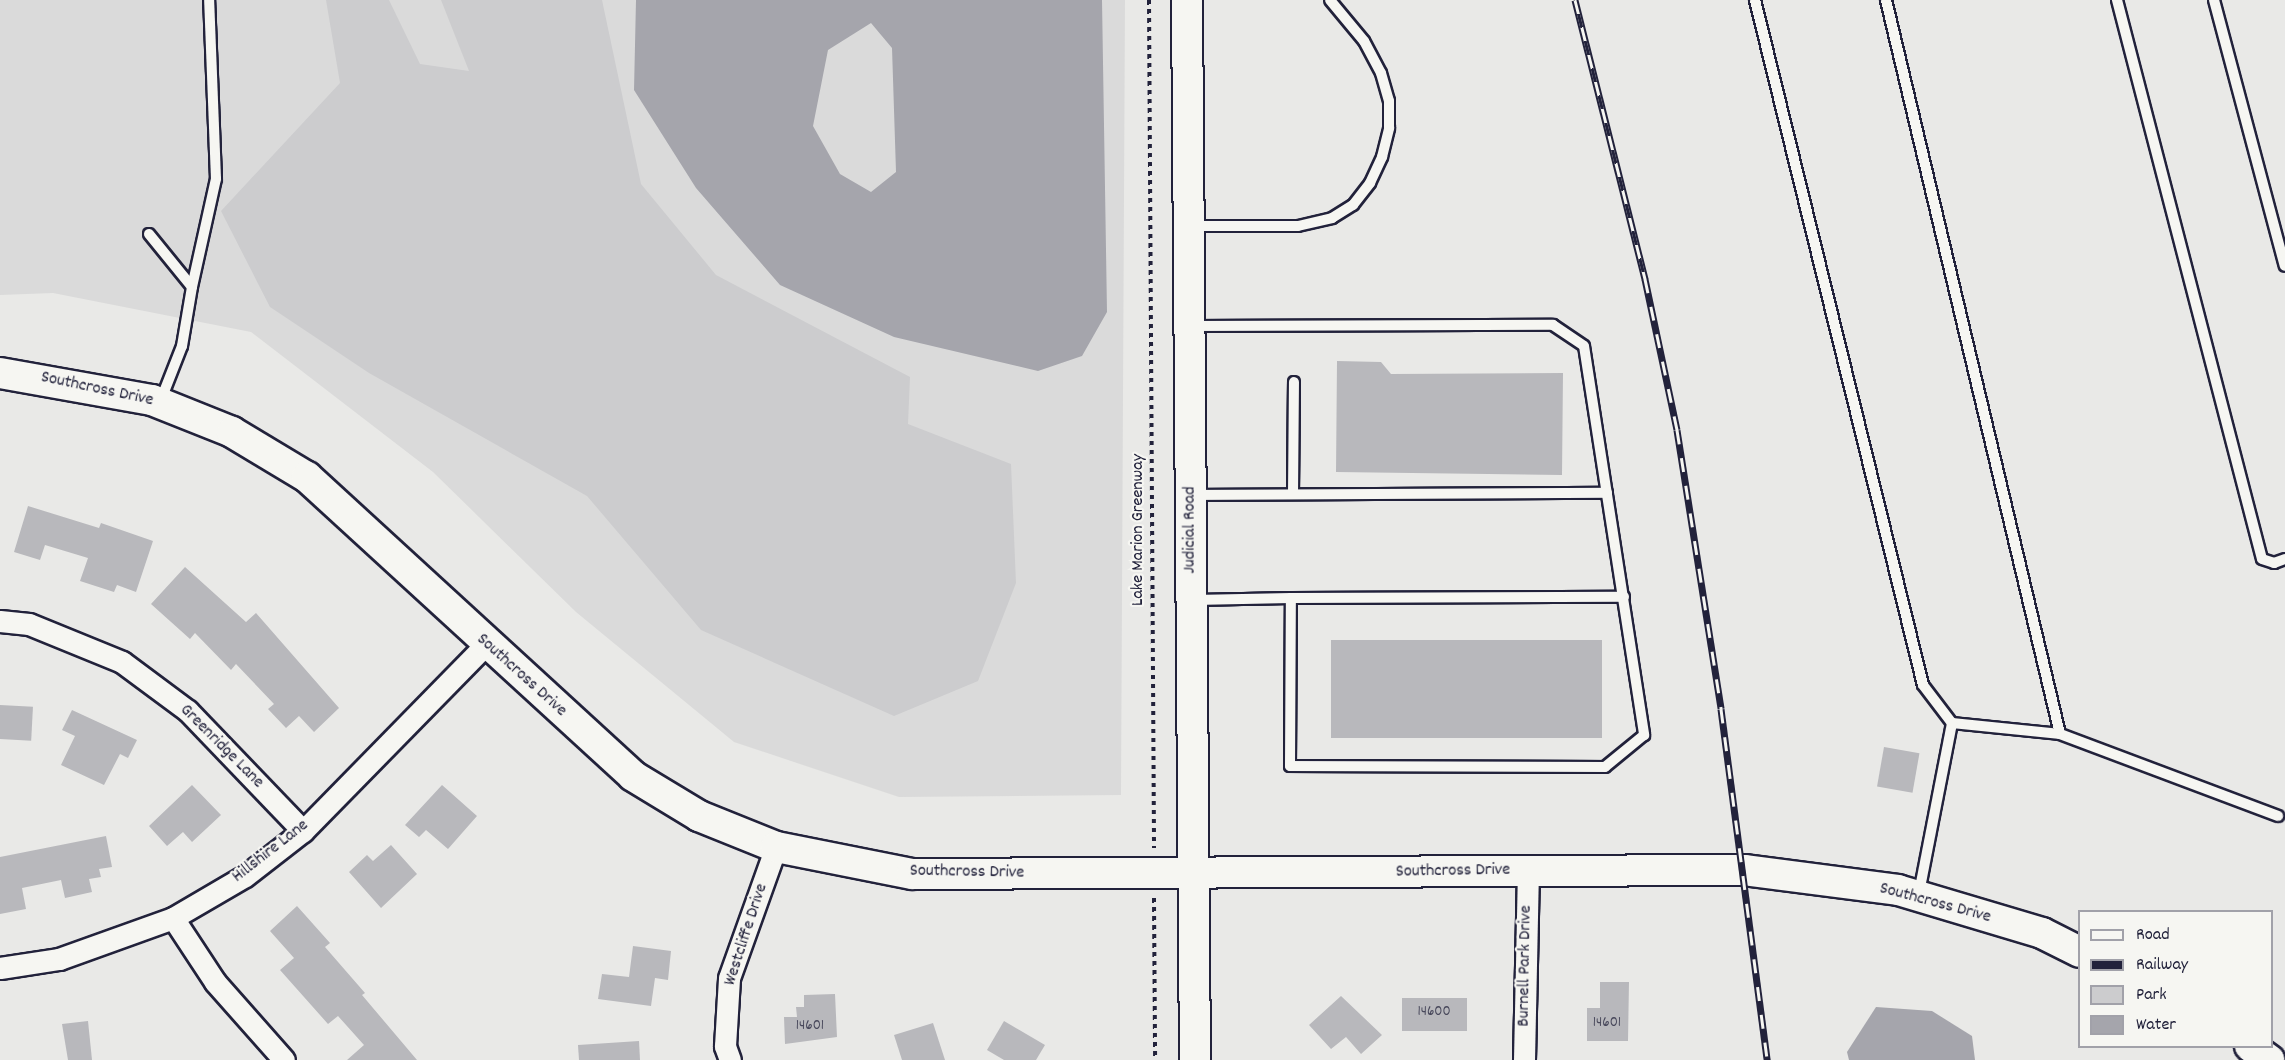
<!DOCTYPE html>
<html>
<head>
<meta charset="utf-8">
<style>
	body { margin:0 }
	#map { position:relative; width:2285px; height:1060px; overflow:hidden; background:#e9e9e7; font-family:Dekko,sans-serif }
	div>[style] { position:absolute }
	.built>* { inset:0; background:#dadada }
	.green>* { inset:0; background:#ccccce }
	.water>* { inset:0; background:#a5a5ac }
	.building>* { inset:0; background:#b8b8bc; transform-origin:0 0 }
	.path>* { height:4px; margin-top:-2px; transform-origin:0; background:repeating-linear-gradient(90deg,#22223b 0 4.5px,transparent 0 9px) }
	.roads { filter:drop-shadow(2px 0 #22223b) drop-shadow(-2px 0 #22223b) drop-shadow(0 2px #22223b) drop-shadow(0 -2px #22223b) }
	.lane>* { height:10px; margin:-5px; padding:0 5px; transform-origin:5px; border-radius:5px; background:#f6f6f2 }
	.street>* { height:21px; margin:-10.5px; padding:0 10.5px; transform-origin:10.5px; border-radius:10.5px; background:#f6f6f2 }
	.secondary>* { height:30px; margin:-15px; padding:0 15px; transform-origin:15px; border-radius:15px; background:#f6f6f2 }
	.rail>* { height:7px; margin-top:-3.5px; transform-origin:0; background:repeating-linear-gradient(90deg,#f6f6f2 0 14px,#22223b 0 28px); box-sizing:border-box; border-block:2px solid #22223b }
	span { translate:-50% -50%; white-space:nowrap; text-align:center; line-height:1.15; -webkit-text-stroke:4.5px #f6f6f2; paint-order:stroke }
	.number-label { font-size:15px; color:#48485b }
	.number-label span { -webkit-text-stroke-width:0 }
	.street-label { font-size:18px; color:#22223b }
	.legend { position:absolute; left:2078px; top:910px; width:195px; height:138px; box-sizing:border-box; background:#f6f6f2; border:2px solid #a1a1a9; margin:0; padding:8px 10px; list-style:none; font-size:18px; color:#22223b }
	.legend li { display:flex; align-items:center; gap:12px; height:30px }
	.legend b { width:30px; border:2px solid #a1a1a9 }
</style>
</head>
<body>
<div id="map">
	<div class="built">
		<i style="clip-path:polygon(0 0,1125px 0,1121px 795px,899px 797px,734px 742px,576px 612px,433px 472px,251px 332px,53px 293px,0 295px)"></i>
	</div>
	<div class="green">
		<i style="clip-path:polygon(326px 0,389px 0,420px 64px,469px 71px,441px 0,602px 0,641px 184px,716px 275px,910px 377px,908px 424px,1011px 464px,1016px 583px,978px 681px,894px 716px,701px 630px,587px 496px,369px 373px,270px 307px,221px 211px,340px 83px)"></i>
	</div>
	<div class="water">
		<i style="clip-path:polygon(evenodd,636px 0,1102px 0,1107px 312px,1082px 356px,1038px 371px,894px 337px,780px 285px,696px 188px,634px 90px,636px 0,871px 23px,892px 48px,896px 172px,871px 192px,840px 174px,813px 126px,828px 50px,871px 23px)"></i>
		<i style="clip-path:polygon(1876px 1007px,1932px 1011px,1972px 1036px,1975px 1060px,1849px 1060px,1847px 1052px)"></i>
	</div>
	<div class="building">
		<i style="clip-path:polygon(1337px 361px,1381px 362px,1391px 374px,1563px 373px,1562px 475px,1336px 472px)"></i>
		<i style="clip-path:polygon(28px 506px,99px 528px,101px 523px,153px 541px,136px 592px,117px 585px,114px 592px,80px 581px,88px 558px,45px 545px,40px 560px,14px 552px)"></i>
		<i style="clip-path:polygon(185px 567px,246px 622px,256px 613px,339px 708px,314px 732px,299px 716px,286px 728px,268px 709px,274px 704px,236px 664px,231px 670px,195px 633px,190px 639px,151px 604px)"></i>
		<i style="left:1331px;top:640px;width:271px;height:98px"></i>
		<i style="left:0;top:705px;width:33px;height:34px;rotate:3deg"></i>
		<i style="clip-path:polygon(72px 710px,137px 740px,128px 758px,120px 754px,104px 785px,61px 765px,75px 736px,62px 730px)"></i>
		<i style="left:1884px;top:747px;width:36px;height:40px;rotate:10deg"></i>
		<i style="clip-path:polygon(192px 785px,221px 815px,192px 842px,183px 832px,167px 846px,149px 826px)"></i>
		<i style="clip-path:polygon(442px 785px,477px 816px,448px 849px,426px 830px,419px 837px,405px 825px)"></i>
		<i style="clip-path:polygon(106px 836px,112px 867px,99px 869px,101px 877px,89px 879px,92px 892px,65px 898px,61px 880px,22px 888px,26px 909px,0 914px,0 857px)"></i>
		<i style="clip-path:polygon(391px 845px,417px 874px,381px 908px,349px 872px,367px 855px,373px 861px)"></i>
		<i style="clip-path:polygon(297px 906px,330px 943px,325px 947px,365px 993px,362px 995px,417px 1060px,347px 1060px,364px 1045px,338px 1016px,328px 1024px,280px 970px,294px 958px,270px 931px)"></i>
		<i style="clip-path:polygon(633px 946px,671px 951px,668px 980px,655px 978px,651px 1006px,598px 999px,602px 974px,629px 977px)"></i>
		<i style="clip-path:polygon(1600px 982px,1629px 982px,1628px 1041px,1587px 1041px,1587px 1008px,1600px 1008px)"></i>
		<i style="clip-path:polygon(835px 994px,837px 1037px,785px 1044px,784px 1017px,797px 1017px,796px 1007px,804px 1007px,804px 995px)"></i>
		<i style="clip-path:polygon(1341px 996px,1382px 1035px,1361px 1054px,1346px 1037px,1331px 1049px,1309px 1025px)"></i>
		<i style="left:1402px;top:998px;width:65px;height:33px"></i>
		<i style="clip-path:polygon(88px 1021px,92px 1060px,68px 1060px,62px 1024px)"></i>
		<i style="clip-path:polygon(1004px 1021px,1045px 1045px,1036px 1060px,1004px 1060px,987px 1050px)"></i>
		<i style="clip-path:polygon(933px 1023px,945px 1060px,902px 1060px,894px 1035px)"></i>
		<i style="clip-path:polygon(639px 1041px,640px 1060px,579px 1060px,578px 1045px)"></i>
	</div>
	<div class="path">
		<i style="left:1149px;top:0;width:848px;rotate:89.66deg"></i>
		<i style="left:1154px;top:898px;width:162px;rotate:89.6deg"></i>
	</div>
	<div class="roads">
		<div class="lane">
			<i style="left:1755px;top:0;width:705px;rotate:76.22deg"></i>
			<i style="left:1923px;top:685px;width:48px;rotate:52.7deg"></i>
			<i style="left:1952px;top:723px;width:109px;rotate:5.8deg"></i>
			<i style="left:2060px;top:734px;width:233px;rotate:20.6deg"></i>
			<i style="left:1886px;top:0;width:754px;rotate:76.66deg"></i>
			<i style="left:2117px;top:0;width:577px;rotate:75.46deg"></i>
			<i style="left:2262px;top:559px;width:13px;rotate:18deg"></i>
			<i style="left:2274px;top:563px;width:12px;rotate:-20deg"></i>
			<i style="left:2214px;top:0;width:275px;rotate:75.1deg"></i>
			<i style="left:1189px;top:226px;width:109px"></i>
			<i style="left:1298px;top:226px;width:35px;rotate:-13deg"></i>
			<i style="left:1332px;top:218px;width:25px;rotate:-32deg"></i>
			<i style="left:1353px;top:205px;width:28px;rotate:-52deg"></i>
			<i style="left:1370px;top:183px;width:29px;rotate:-65deg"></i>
			<i style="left:1382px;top:157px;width:30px;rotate:-76deg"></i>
			<i style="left:1389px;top:128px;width:27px;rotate:-90deg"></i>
			<i style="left:1389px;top:101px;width:29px;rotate:-106deg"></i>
			<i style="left:1381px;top:73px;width:36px;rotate:-118deg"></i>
			<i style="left:1364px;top:41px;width:53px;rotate:-129.7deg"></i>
			<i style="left:149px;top:234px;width:68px;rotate:50.9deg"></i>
			<i style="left:192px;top:287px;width:60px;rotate:99.6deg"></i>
			<i style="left:182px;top:346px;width:60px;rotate:111.4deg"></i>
			<i style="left:192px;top:287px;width:111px;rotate:-77.5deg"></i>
			<i style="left:216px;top:179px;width:179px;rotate:-92.2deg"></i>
			<i style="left:1193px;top:326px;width:360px;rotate:-0.2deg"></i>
			<i style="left:1553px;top:325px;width:37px;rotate:34deg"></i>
			<i style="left:1584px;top:346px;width:394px;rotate:81.2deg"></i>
			<i style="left:1644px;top:735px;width:50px;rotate:140.6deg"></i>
			<i style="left:1605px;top:767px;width:315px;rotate:-179.8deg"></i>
			<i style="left:1290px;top:766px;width:168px;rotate:-89.7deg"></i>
			<i style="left:1291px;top:598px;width:97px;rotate:178.8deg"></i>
			<i style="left:1293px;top:494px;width:112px;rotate:-89.5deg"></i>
			<i style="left:1191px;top:495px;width:416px;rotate:-0.3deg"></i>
			<i style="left:1291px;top:598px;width:333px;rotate:-0.2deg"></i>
			<i style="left:1919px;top:893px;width:173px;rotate:-79deg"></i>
		</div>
		<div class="street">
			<i style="left:0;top:621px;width:29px;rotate:6deg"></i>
			<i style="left:29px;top:624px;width:100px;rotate:22.2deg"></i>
			<i style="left:122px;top:662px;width:82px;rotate:36.6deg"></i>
			<i style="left:188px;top:711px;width:166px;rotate:46.2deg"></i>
			<i style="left:173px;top:918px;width:77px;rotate:56.7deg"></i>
			<i style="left:215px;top:982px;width:104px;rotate:48.5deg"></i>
			<i style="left:0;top:968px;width:60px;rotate:-8.7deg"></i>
			<i style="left:59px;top:959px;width:121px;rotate:-19.8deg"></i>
			<i style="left:173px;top:918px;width:83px;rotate:-30.3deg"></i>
			<i style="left:245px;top:876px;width:73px;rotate:-37.8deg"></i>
			<i style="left:303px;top:831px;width:262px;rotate:-45.6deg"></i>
			<i style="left:730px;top:1060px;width:15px;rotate:-110deg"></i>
			<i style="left:725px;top:1046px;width:68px;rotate:-86.6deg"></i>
			<i style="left:729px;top:978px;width:139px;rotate:-70.3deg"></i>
			<i style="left:1524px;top:1060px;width:189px;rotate:-88.8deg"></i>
		</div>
		<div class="secondary">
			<i style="left:1187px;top:0;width:1060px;rotate:89.57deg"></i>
			<i style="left:0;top:373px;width:154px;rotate:10.1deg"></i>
			<i style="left:152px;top:400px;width:86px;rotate:21.8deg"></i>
			<i style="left:232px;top:432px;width:87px;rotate:31deg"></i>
			<i style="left:307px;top:477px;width:442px;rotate:42.5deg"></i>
			<i style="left:633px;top:776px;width:77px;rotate:31.2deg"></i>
			<i style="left:699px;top:816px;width:83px;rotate:21.9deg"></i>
			<i style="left:776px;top:847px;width:139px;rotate:11.2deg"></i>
			<i style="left:912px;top:874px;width:832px;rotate:-0.28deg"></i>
			<i style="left:1744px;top:870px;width:155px;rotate:7.4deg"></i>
			<i style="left:1898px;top:890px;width:150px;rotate:16.6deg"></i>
			<i style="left:2042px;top:933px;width:42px;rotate:26.6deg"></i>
			<i style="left:2250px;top:1046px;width:24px;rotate:36deg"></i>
		</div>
	</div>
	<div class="rail">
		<i style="left:1575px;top:0;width:288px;rotate:75.9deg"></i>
		<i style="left:1645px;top:279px;width:154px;rotate:78deg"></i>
		<i style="left:1677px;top:430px;width:282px;rotate:81deg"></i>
		<i style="left:1721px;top:709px;width:354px;rotate:82.5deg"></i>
	</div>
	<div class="number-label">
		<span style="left:1434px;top:1013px">14600</span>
		<span style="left:1607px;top:1024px">14601</span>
		<span style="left:810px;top:1027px">14601</span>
	</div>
	<div class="street-label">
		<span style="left:97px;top:390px;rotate:12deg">Southcross Drive</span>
		<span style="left:1139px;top:530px;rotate:-90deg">Lake Marion Greenway</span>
		<span style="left:1191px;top:530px;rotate:-90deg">Judicial Road</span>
		<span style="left:521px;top:676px;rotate:42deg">Southcross Drive</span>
		<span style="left:221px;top:747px;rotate:45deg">Greenridge Lane</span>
		<span style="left:271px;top:852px;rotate:-38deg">Hillshire Lane</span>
		<span style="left:1453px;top:872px;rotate:-1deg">Southcross Drive</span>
		<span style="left:967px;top:873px;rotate:1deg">Southcross Drive</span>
		<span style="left:1935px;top:904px;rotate:15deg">Southcross Drive</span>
		<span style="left:747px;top:935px;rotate:-72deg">Westcliffe Drive</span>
		<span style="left:1526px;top:966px;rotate:-89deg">Burnell Park Drive</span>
	</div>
	<ul class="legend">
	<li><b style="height:8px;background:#f6f6f2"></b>Road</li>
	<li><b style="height:8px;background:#22223b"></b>Railway</li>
	<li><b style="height:16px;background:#ccccce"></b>Park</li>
	<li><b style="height:16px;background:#a5a5ac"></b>Water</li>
	</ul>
</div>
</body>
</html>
